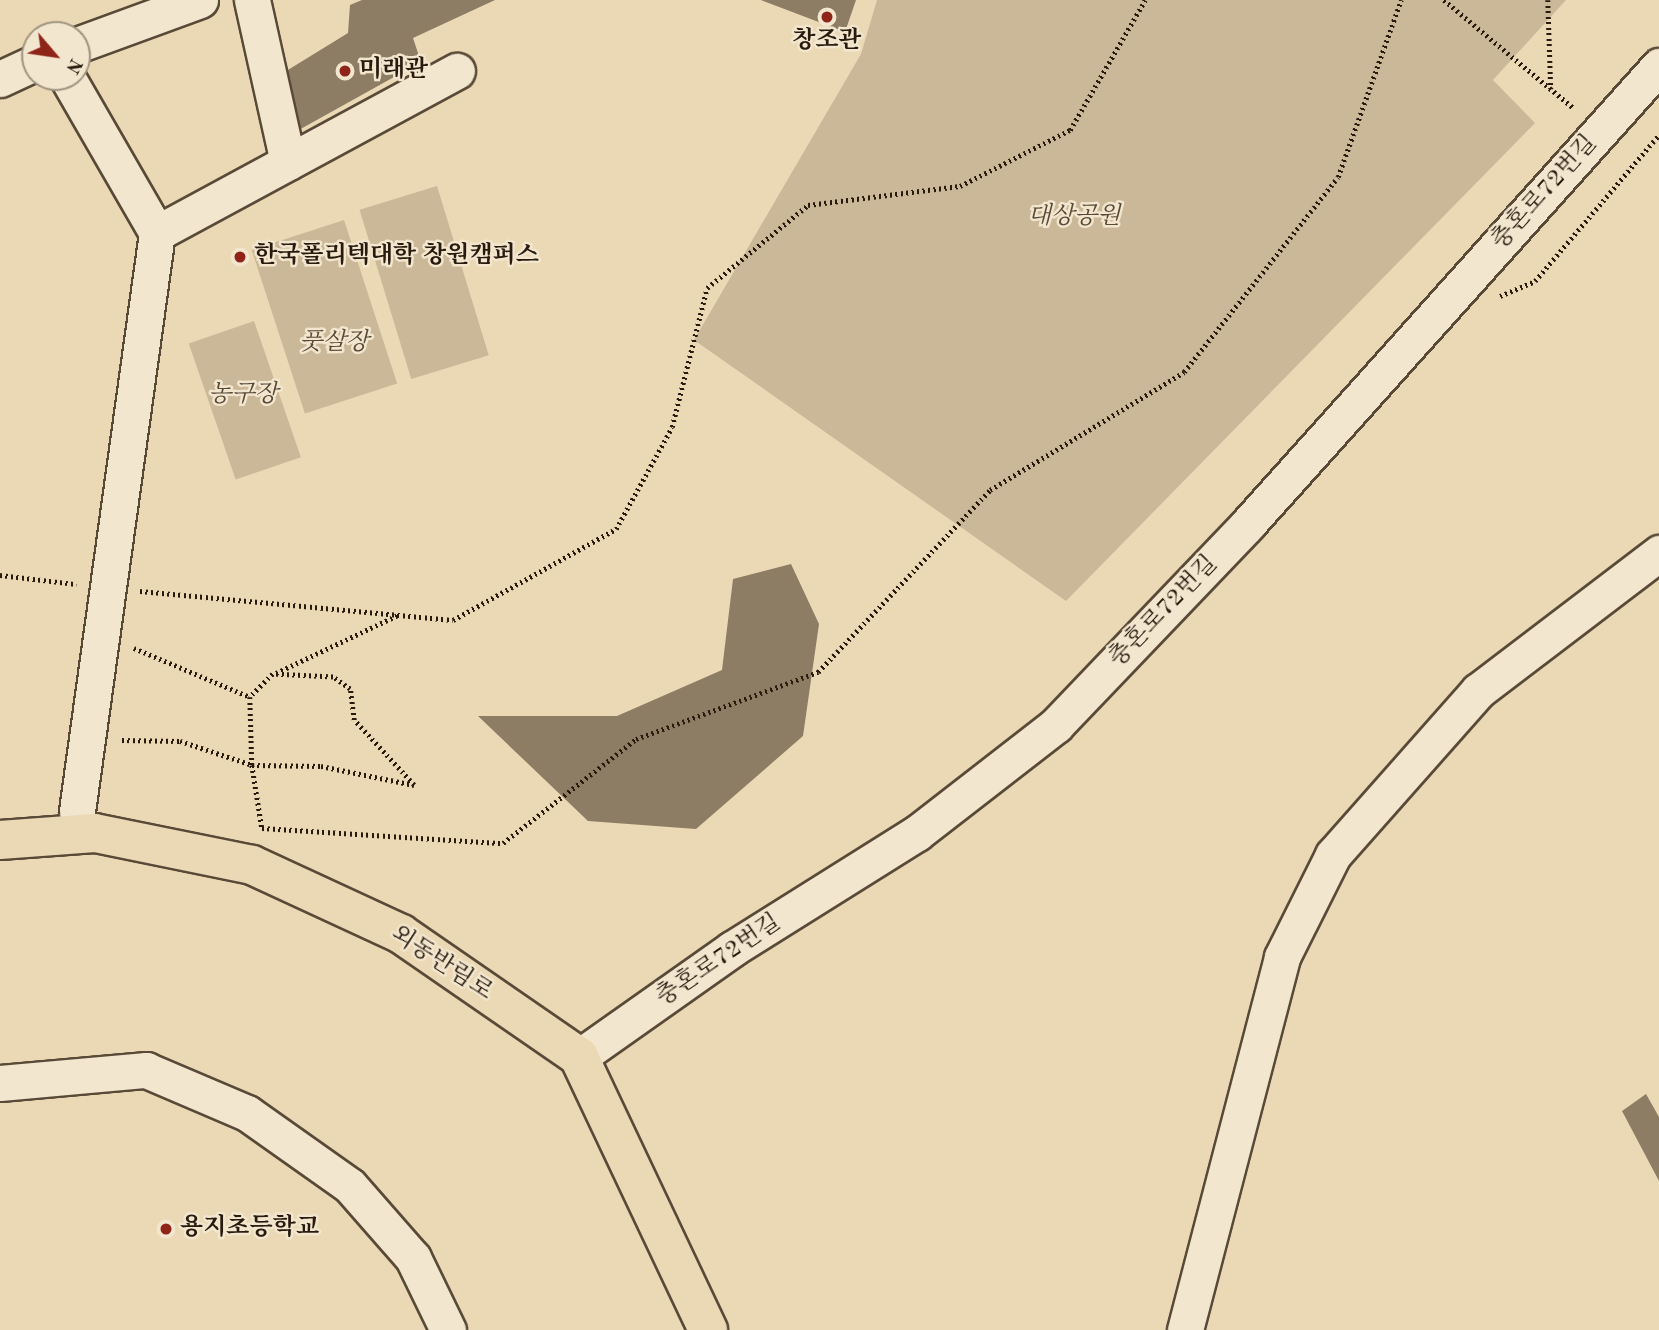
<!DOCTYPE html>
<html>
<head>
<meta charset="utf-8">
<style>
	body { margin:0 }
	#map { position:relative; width:1659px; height:1330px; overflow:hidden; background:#ebd8b5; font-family:"Old Standard TT","Noto Serif KR",serif }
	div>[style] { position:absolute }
	.green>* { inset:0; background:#cab899; transform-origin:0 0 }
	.building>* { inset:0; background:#8d7d65 }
	.path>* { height:4.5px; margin-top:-2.25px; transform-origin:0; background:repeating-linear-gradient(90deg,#281b0e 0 2px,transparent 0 5.5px) }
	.roads { filter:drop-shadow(2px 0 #594a38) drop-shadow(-2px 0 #594a38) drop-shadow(0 2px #594a38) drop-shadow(0 -2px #594a38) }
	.minor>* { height:35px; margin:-17.5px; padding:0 17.5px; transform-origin:17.5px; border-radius:17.5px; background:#f2e6cf }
	.major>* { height:38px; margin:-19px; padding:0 19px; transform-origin:19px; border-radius:19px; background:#ebd8b5 }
	.dots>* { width:19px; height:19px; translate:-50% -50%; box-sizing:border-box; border:4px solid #f2e6cf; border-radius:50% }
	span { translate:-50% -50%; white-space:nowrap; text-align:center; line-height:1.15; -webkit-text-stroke:5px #f2e6cf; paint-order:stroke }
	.poi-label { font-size:24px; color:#281b0e; font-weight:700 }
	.left { translate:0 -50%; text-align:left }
	.street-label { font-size:24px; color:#281b0e }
	.park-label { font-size:24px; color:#594a38; font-style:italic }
	.north { position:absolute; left:21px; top:21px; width:70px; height:70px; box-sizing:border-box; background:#f2e6cf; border:2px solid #a19582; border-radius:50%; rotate:119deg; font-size:19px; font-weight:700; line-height:28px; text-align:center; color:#281b0e }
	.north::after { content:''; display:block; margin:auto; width:24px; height:32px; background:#8f2418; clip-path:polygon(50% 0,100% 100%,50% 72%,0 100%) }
</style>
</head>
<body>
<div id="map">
	<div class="green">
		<i style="clip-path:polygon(877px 0,1566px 0,1493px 80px,1535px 123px,1066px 601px,694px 340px,861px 54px)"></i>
		<i style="left:437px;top:186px;width:177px;height:81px;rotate:73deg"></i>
		<i style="left:344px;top:220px;width:172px;height:97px;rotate:72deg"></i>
		<i style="left:254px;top:321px;width:144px;height:69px;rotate:71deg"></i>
	</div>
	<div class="building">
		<i style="clip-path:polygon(362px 0,495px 0,413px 38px,421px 62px,297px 131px,270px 81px,348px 33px,350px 5px)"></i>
		<i style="clip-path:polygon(761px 0,856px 0,845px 32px)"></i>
		<i style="clip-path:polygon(791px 564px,819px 624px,803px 736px,696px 829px,588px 821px,478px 716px,617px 716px,722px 670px,733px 579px)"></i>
		<i style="clip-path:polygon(1646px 1094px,1659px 1117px,1659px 1181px,1622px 1111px)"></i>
	</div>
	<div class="path">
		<i style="left:1444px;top:0;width:170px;rotate:39.8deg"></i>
		<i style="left:1548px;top:0;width:89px;rotate:88.1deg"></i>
		<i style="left:1500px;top:296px;width:38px;rotate:-23deg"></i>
		<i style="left:1535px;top:281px;width:192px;rotate:-49.7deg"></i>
		<i style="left:0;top:575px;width:77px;rotate:6.8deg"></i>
		<i style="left:140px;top:591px;width:314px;rotate:5.3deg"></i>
		<i style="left:453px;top:620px;width:187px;rotate:-29.2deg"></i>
		<i style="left:616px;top:529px;width:116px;rotate:-61.2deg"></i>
		<i style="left:672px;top:427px;width:143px;rotate:-75.9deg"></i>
		<i style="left:707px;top:288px;width:131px;rotate:-39.4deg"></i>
		<i style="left:808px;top:205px;width:153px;rotate:-7.1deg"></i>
		<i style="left:960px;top:186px;width:123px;rotate:-27deg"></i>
		<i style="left:1070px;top:130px;width:150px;rotate:-60deg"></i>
		<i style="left:134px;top:648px;width:126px;rotate:22.9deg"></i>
		<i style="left:250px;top:697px;width:68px;rotate:88.3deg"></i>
		<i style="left:252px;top:765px;width:69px;rotate:0.8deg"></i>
		<i style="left:321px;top:766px;width:95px;rotate:11.5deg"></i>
		<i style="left:414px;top:785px;width:88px;rotate:-132.7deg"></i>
		<i style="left:354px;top:720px;width:31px;rotate:-97deg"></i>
		<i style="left:350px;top:689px;width:21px;rotate:-145deg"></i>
		<i style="left:333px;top:677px;width:60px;rotate:-177.1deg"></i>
		<i style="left:273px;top:674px;width:33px;rotate:135deg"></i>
		<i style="left:276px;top:673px;width:135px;rotate:-25.4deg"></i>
		<i style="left:122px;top:740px;width:58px;rotate:1deg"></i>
		<i style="left:180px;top:741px;width:76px;rotate:18.4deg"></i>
		<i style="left:252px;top:765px;width:64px;rotate:81deg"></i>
		<i style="left:262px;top:828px;width:241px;rotate:3.6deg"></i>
		<i style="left:503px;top:843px;width:169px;rotate:-38deg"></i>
		<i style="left:636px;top:739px;width:194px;rotate:-20.2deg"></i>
		<i style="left:818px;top:672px;width:250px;rotate:-46.6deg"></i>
		<i style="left:990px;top:490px;width:227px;rotate:-31.3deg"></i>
		<i style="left:1184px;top:372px;width:248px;rotate:-51.7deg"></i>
		<i style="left:1338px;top:177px;width:188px;rotate:-70.4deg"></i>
	</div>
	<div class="roads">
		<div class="minor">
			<i style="left:252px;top:0;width:166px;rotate:77.5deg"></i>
			<i style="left:77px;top:45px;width:131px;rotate:-20.1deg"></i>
			<i style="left:67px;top:77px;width:180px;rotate:60deg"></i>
			<i style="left:157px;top:233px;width:584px;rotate:97.88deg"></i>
			<i style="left:0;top:79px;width:38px;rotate:-25deg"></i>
			<i style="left:157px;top:233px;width:341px;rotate:-28.4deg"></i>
			<i style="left:579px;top:1057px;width:187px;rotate:-35.2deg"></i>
			<i style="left:732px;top:949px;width:218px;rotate:-32.1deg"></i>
			<i style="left:917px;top:833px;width:176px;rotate:-37.8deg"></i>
			<i style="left:1056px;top:725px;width:277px;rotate:-46.3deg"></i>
			<i style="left:1247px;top:525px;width:617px;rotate:-48.09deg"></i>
			<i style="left:0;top:1083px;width:147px;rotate:-5.1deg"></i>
			<i style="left:146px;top:1070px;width:110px;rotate:23.1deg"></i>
			<i style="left:247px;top:1113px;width:126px;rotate:35.3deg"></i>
			<i style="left:350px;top:1186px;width:96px;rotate:48.8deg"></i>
			<i style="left:413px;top:1258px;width:80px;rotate:64.1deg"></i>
			<i style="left:1185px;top:1330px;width:385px;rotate:-75.4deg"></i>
			<i style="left:1282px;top:957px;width:114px;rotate:-63.4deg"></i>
			<i style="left:1333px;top:855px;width:219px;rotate:-48.5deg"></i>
			<i style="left:1478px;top:691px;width:228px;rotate:-37.3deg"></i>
		</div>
		<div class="major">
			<i style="left:0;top:840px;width:95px;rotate:-4.2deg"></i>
			<i style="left:95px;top:833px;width:160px;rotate:11.5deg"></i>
			<i style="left:252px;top:865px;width:164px;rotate:24.8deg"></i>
			<i style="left:401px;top:934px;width:216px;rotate:34.6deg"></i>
			<i style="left:579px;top:1057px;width:302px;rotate:64.7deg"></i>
		</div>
	</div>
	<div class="dots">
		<i style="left:827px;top:17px;background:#8f2418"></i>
		<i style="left:345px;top:71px;background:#8f2418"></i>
		<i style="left:240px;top:257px;background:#8f2418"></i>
		<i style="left:166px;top:1229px;background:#8f2418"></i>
	</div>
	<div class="poi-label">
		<span style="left:827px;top:42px">창조관</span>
		<span class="left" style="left:359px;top:71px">미래관</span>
		<span class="left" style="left:254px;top:257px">한국폴리텍대학 창원캠퍼스</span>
		<span class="left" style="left:180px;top:1229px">용지초등학교</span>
	</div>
	<div class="street-label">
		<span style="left:1545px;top:193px;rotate:-48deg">충혼로72번길</span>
		<span style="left:1164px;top:612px;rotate:-46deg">충혼로72번길</span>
		<span style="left:719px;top:961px;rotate:-34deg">충혼로72번길</span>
		<span style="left:441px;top:964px;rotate:33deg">외동반림로</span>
	</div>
	<div class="park-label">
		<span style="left:1074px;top:218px">대상공원</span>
		<span style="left:334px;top:344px">풋살장</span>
		<span style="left:243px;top:396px">농구장</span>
	</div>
	<div class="north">N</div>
</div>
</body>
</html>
